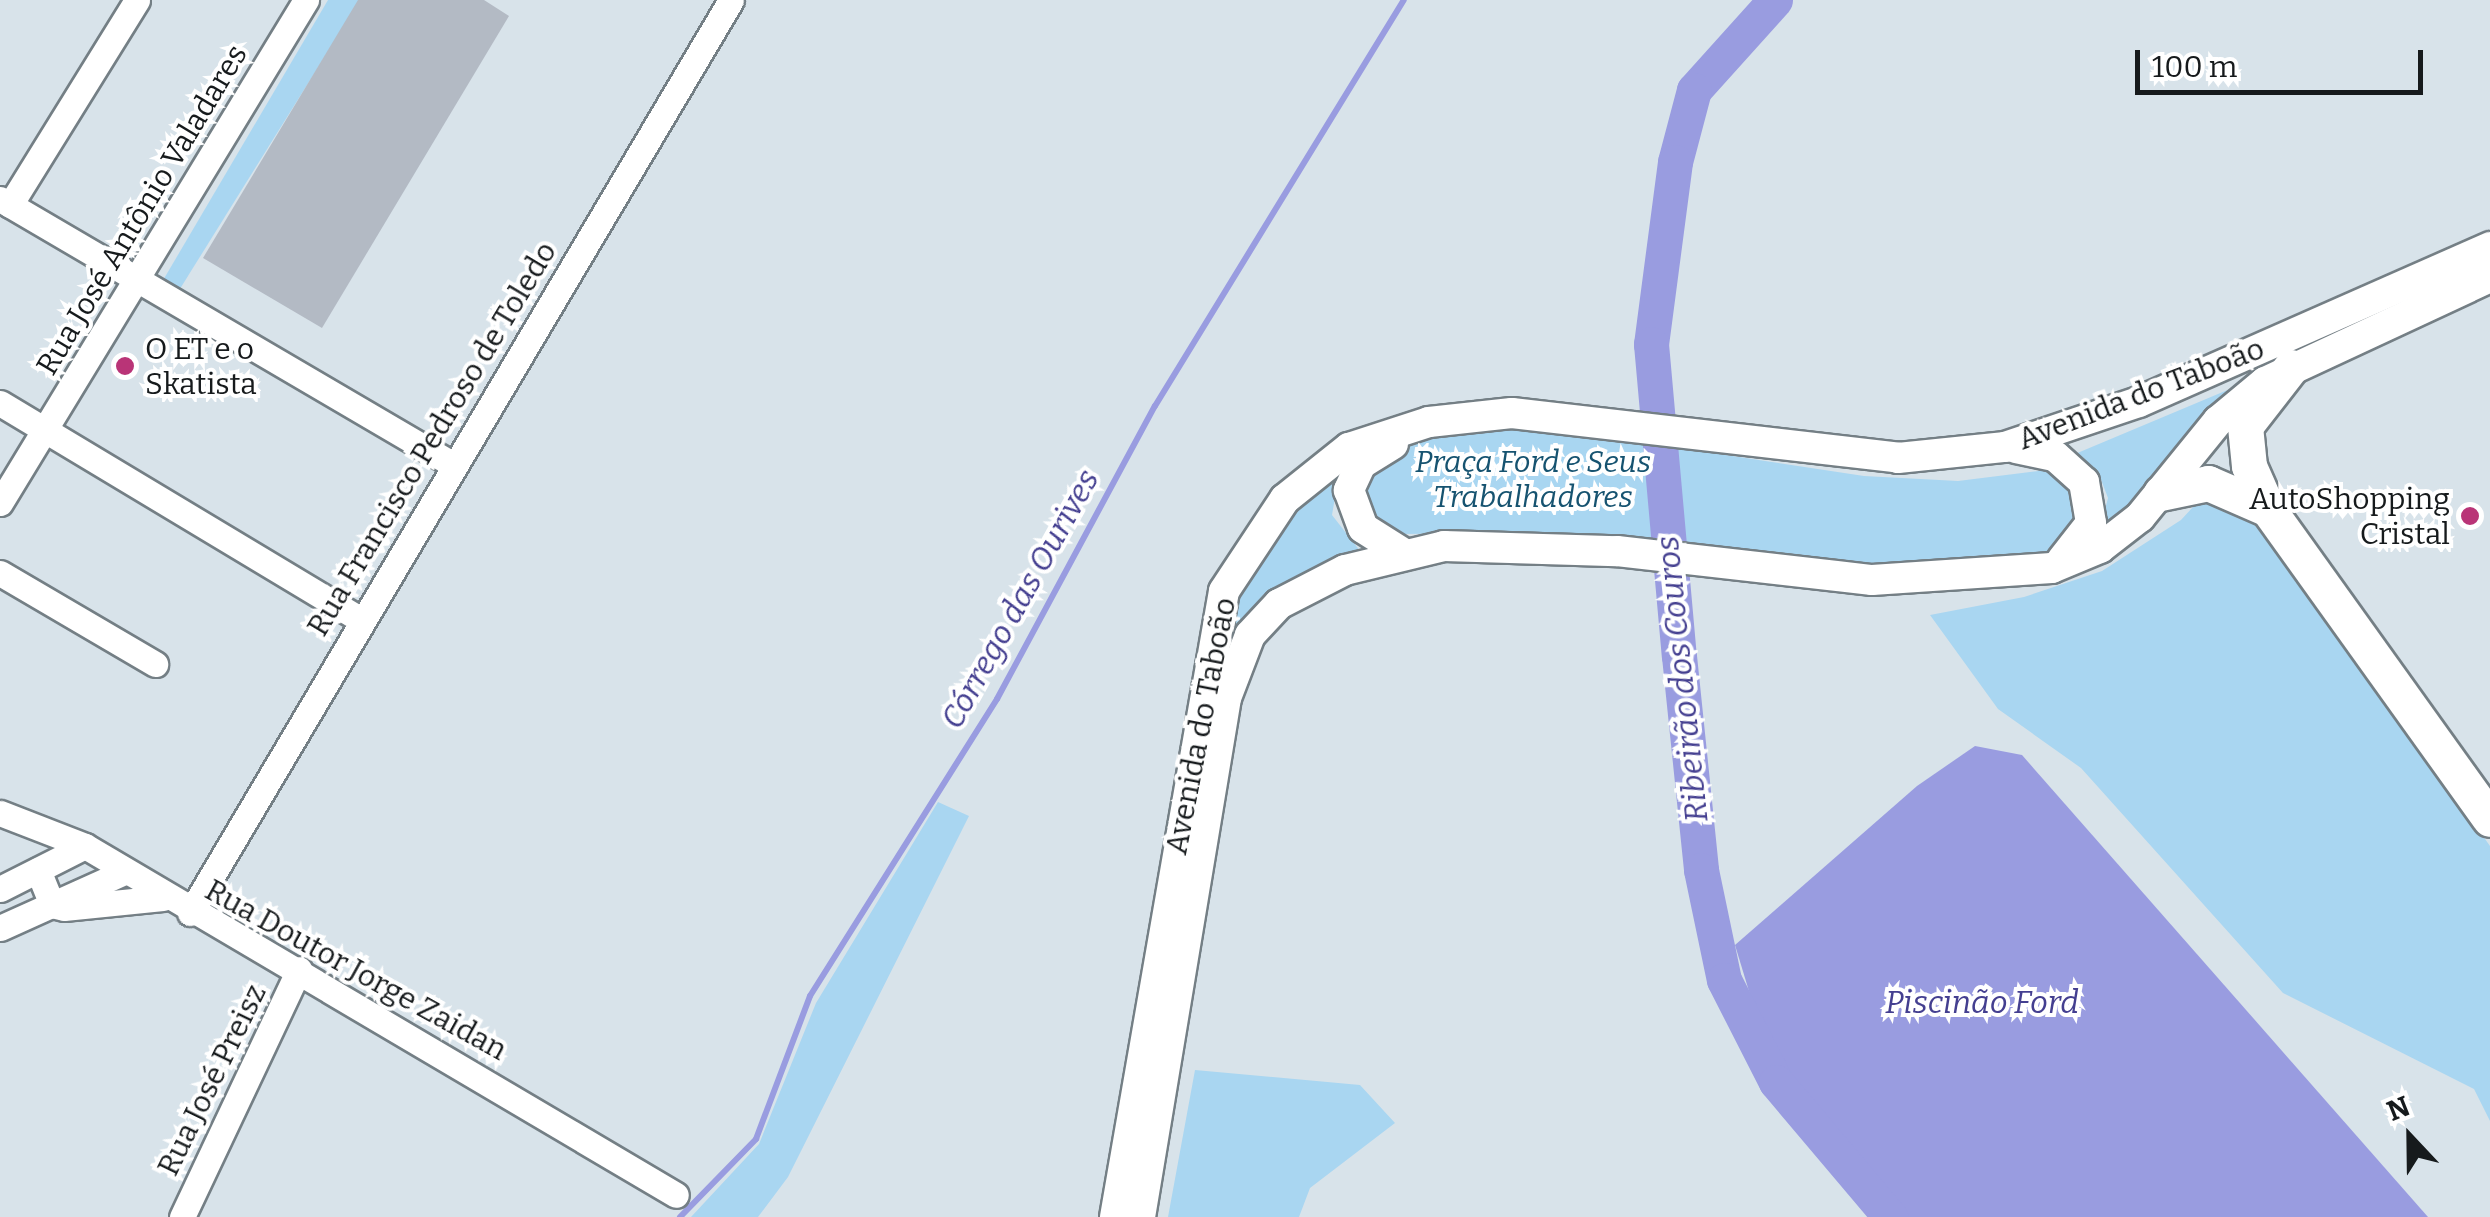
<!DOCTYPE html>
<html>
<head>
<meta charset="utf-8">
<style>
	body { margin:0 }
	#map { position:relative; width:2490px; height:1217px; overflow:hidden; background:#d8e3ea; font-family:Bitter,serif }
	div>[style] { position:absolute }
	.green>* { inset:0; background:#a9d6f1 }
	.water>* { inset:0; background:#999ce0 }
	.stream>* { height:6px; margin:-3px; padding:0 3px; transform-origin:3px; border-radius:3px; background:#999ce0 }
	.river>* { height:35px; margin:-17.5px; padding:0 17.5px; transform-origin:17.5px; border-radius:17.5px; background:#999ce0 }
	.building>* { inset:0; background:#b3bac4 }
	.roads { filter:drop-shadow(2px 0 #747f85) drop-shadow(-2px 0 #747f85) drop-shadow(0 2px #747f85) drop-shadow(0 -2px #747f85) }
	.minor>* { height:25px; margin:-12.5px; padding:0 12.5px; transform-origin:12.5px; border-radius:12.5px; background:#fff }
	.major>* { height:30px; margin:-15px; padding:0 15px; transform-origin:15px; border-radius:15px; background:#fff }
	.highway>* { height:35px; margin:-17.5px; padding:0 17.5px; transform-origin:17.5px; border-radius:17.5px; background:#fff }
	.dots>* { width:28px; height:28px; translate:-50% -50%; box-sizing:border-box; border:5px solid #fff; border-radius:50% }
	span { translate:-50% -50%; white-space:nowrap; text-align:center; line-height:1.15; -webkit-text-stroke:8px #fff; paint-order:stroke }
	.street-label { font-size:30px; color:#161a1c }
	.poi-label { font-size:30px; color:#161a1c }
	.left { translate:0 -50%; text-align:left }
	.right { translate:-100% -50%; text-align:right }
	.park-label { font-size:30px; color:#165370; font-style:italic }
	.water-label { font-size:32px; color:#443f90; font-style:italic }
	.north { position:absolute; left:2360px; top:1087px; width:100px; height:100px; -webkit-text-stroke:8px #fff; paint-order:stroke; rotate:338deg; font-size:28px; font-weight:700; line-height:40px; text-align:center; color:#161a1c }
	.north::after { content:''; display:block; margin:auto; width:35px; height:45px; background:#161a1c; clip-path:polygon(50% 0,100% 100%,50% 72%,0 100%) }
	.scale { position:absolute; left:2135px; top:50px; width:288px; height:45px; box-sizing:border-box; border:5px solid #161a1c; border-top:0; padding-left:12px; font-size:30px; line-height:35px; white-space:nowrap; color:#161a1c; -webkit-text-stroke:8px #fff; paint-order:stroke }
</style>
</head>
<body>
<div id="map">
	<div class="green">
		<i style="clip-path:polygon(328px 0,360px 0,178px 292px,162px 282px)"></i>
		<i style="clip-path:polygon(2249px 381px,2097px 540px,2108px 498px,2100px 477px,2075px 454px)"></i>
		<i style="clip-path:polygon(1536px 426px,1864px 476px,1958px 481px,2047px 470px,2073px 482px,2081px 514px,2060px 546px,2038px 556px,1860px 566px,1562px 533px,1391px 534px,1359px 504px,1377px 463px,1423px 435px)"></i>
		<i style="clip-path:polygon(1339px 474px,1332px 515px,1364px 556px,1216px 667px,1227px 612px,1272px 526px)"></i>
		<i style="clip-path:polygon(2205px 494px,2252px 512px,2490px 846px,2490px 1121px,2474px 1089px,2283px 993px,2081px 768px,1998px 709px,1930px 615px,2024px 597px,2102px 571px,2181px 520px)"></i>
		<i style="clip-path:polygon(938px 802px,969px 816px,788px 1177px,758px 1217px,691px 1217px,759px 1144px,816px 1003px)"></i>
		<i style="clip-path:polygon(1195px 1070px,1360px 1085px,1395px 1123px,1310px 1188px,1299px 1217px,1168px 1217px)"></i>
	</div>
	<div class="water">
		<i style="clip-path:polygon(1975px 746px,2022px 755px,2428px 1217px,1908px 1217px,1799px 1089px,1755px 1011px,1735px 945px,1917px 786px)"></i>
	</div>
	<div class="stream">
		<i style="left:680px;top:1217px;width:109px;rotate:-45.7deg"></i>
		<i style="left:756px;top:1139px;width:153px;rotate:-69.3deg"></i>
		<i style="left:810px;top:996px;width:351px;rotate:-57.8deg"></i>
		<i style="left:997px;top:699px;width:333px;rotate:-61.7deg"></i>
		<i style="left:1155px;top:406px;width:476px;rotate:-58.5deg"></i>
	</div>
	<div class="river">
		<i style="left:1775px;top:0;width:121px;rotate:132deg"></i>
		<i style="left:1694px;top:90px;width:74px;rotate:104.8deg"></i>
		<i style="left:1675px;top:162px;width:184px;rotate:97.5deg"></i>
		<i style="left:1651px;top:344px;width:313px;rotate:84.9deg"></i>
		<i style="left:1679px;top:656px;width:215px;rotate:84.1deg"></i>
		<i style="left:1701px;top:870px;width:112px;rotate:78.2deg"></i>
		<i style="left:1724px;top:980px;width:114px;rotate:63deg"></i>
		<i style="left:1776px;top:1082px;width:177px;rotate:49.8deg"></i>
	</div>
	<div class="building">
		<i style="clip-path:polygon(358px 0,484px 0,509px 16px,322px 328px,203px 258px)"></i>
	</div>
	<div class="roads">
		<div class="minor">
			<i style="left:0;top:199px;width:526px;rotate:30.37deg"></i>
			<i style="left:10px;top:205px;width:241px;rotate:-58.2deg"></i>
			<i style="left:0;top:403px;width:421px;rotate:31deg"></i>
			<i style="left:0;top:503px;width:589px;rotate:-58.69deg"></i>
			<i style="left:0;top:573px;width:180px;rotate:30.4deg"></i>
			<i style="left:0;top:813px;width:91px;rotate:21.2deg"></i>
			<i style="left:85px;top:846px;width:686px;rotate:30.56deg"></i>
			<i style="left:38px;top:870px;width:38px;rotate:68deg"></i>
			<i style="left:52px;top:905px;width:12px;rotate:14deg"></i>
			<i style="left:64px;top:908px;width:99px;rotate:-5.8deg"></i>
			<i style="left:0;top:889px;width:95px;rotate:-26.8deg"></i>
			<i style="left:190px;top:913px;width:1061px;rotate:-59.35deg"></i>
			<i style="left:0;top:928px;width:136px;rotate:-24.3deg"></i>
			<i style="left:182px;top:1217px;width:274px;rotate:-64.7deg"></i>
		</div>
		<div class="major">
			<i style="left:1393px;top:444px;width:38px;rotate:148deg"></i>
			<i style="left:1361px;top:464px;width:29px;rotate:115deg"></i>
			<i style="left:1349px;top:490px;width:40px;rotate:69.8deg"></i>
			<i style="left:1363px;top:528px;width:45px;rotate:32.3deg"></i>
			<i style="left:2016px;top:448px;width:40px;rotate:12deg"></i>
			<i style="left:2055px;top:456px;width:39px;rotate:42deg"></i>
			<i style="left:2084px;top:482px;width:42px;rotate:80.3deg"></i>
			<i style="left:2091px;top:523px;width:47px;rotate:128.1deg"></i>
			<i style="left:1115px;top:1217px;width:635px;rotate:-80.12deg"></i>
			<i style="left:1224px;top:591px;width:110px;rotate:-56.5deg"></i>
			<i style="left:1285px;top:499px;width:82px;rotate:-38.6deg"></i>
			<i style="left:1349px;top:448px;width:84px;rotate:-18deg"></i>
			<i style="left:1429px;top:422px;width:83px;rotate:-6.2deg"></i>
			<i style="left:1512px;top:413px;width:389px;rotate:6.6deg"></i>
			<i style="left:1898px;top:458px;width:108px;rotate:-5.9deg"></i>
			<i style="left:2005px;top:447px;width:141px;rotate:-18.6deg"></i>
			<i style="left:2139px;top:402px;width:384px;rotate:-23.8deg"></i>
			<i style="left:1140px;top:1217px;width:526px;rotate:-80.59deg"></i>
			<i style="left:1226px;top:698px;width:67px;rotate:-69.1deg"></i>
			<i style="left:1250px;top:635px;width:42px;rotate:-46.9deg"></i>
			<i style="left:1279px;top:604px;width:74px;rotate:-27.3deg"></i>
			<i style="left:1345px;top:570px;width:102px;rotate:-13.6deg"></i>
			<i style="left:1444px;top:546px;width:173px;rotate:1.7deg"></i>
			<i style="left:1617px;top:551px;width:257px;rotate:6.5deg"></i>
			<i style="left:1872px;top:580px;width:180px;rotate:-3.8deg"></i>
			<i style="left:2052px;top:568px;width:52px;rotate:-22.6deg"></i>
			<i style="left:2100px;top:548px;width:51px;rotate:-37.8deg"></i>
			<i style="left:2140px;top:517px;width:124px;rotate:-50.9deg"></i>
			<i style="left:2218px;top:421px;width:61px;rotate:-39.7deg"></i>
			<i style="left:2265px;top:382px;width:248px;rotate:-25deg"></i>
		</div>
		<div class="highway">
			<i style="left:2291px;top:367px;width:75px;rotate:127.9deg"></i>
			<i style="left:2245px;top:426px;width:40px;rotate:84.3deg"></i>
			<i style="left:2249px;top:466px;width:47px;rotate:66.2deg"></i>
			<i style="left:2268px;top:509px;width:381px;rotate:54.4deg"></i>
			<i style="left:2161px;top:493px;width:48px;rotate:-12deg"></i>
			<i style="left:2208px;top:483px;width:65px;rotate:23.4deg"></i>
		</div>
	</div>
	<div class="dots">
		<i style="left:125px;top:366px;background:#b93477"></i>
		<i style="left:2470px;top:516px;background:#b93477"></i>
	</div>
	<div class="street-label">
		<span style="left:142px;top:210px;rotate:-59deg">Rua José Antônio Valadares</span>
		<span style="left:2141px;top:394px;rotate:-21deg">Avenida do Taboão</span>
		<span style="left:432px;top:439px;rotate:-59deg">Rua Francisco Pedroso de Toledo</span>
		<span style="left:1201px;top:726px;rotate:-79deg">Avenida do Taboão</span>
		<span style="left:356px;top:970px;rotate:29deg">Rua Doutor Jorge Zaidan</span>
		<span style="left:212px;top:1080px;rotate:-64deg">Rua José Preisz</span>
	</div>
	<div class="poi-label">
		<span class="left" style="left:145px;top:366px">O ET e o<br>Skatista</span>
		<span class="right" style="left:2450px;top:516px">AutoShopping<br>Cristal</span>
	</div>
	<div class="park-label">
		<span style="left:1533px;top:479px">Praça Ford e Seus<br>Trabalhadores</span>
	</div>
	<div class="water-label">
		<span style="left:1020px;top:599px;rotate:-61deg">Córrego das Ourives</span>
		<span style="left:1682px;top:679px;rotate:-96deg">Ribeirão dos Couros</span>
		<span style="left:1982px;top:1002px">Piscinão Ford</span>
	</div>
	<div class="north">N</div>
	<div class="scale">100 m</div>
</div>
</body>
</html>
